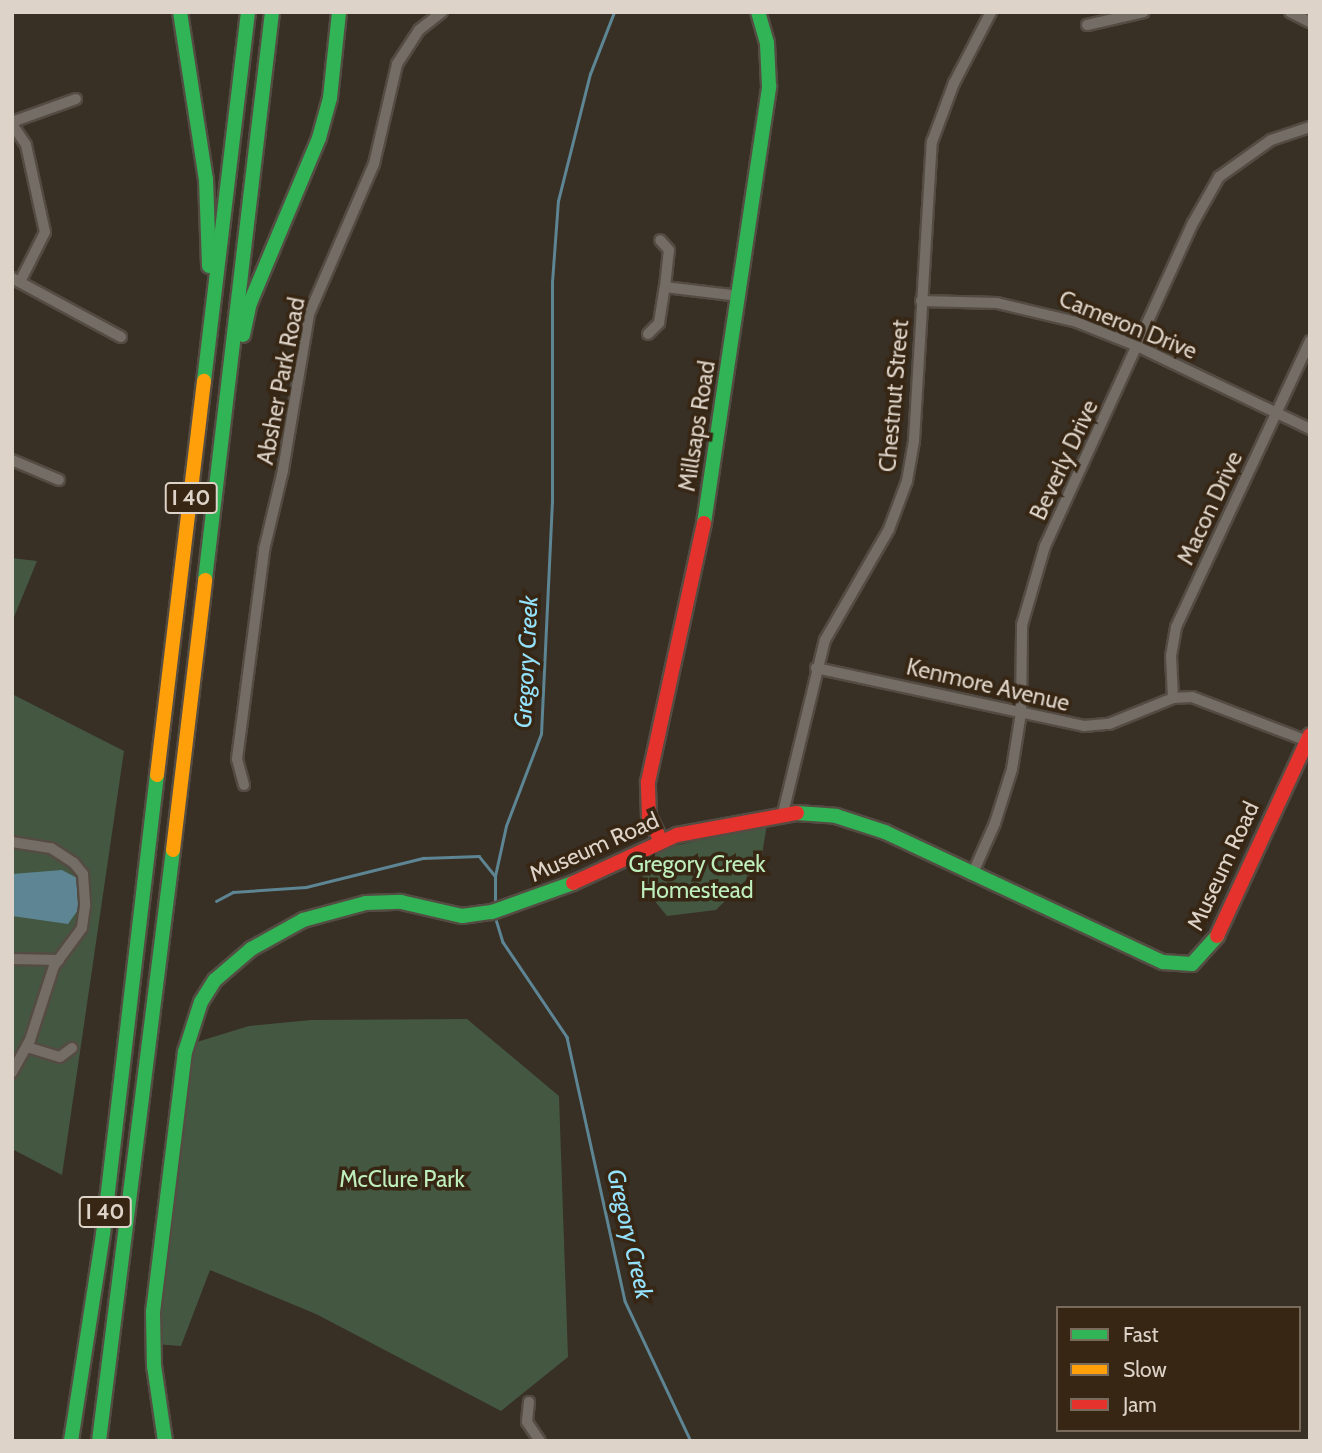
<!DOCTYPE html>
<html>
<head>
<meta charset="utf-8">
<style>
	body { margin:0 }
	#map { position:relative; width:1322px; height:1453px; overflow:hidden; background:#382f25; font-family:Cabin,sans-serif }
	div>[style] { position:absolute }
	.green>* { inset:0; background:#445740 }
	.water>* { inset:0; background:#5d8593 }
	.stream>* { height:2.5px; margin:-1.25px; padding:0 1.25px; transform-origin:1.25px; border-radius:1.25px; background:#5d8593 }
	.roads { filter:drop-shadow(2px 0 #544c43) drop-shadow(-2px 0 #544c43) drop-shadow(0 2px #544c43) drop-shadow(0 -2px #544c43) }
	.street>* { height:10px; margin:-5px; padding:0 5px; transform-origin:5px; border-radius:5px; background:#746d66 }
	.fast>* { height:14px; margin:-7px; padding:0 7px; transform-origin:7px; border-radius:7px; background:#30b455 }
	.slow>* { height:14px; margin:-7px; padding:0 7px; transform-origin:7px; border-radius:7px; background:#ff9f0a }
	.jam>* { height:14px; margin:-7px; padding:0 7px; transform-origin:7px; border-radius:7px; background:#e5322d }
	span { translate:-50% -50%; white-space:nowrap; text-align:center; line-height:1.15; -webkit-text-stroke:7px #362613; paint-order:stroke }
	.shield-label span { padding:2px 5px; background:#362613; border:2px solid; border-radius:5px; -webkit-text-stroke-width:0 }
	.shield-label { font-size:21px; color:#ded3c8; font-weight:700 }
	.street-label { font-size:23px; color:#ded3c8 }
	.park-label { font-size:23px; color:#beeebb }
	.water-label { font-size:24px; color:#95e2fd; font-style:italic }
	.frame { position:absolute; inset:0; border:14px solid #ded3c8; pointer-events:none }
	.legend { position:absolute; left:1056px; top:1306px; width:245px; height:126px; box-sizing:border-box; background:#362613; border:2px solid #796b5b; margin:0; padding:9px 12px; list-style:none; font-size:21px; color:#ded3c8 }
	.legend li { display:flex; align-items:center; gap:14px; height:35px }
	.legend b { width:35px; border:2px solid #796b5b }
</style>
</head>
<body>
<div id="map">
	<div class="green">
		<i style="clip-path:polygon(12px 558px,37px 561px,12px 622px)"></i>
		<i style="clip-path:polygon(12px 694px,124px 751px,62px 1175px,12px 1149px)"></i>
		<i style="clip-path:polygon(767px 824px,762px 855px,747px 879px,716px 910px,667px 916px,649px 894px,638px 863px,666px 848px)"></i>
		<i style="clip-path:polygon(467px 1019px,559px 1096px,568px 1357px,501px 1411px,316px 1314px,210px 1270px,181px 1346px,154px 1344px,187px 1045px,249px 1026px,311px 1020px)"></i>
	</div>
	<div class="water">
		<i style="clip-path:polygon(62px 870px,79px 879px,78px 910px,68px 924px,12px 916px,12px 874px)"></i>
	</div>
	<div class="stream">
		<i style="left:216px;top:901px;width:19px;rotate:-28deg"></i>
		<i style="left:233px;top:892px;width:73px;rotate:-3.9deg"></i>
		<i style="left:306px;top:887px;width:121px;rotate:-13.9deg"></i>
		<i style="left:423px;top:858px;width:56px;rotate:-2deg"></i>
		<i style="left:479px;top:856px;width:26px;rotate:51deg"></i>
		<i style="left:495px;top:906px;width:30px;rotate:-90deg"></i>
		<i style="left:495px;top:876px;width:51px;rotate:-77.6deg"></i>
		<i style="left:506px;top:826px;width:98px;rotate:-69.2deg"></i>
		<i style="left:541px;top:734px;width:232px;rotate:-87.3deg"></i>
		<i style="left:552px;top:502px;width:220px;rotate:-90deg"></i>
		<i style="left:552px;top:282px;width:81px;rotate:-85.8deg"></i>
		<i style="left:558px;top:201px;width:131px;rotate:-75.9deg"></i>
		<i style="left:590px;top:74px;width:66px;rotate:-68.8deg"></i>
		<i style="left:495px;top:916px;width:27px;rotate:73deg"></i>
		<i style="left:503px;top:942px;width:115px;rotate:56deg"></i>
		<i style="left:567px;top:1037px;width:270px;rotate:77.6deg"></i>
		<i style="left:625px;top:1301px;width:155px;rotate:64.8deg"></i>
	</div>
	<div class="roads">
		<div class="street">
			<i style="left:1290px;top:12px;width:22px;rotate:27deg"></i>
			<i style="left:1087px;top:25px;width:58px;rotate:-12.8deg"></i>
			<i style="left:12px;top:122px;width:68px;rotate:-19.8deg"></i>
			<i style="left:12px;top:124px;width:25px;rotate:56deg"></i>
			<i style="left:26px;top:145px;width:89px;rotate:77.7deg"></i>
			<i style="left:45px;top:232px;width:56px;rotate:116.6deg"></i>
			<i style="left:12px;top:278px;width:124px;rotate:28.4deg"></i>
			<i style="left:665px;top:287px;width:75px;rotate:6.9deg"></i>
			<i style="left:921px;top:301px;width:76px;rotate:1.5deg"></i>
			<i style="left:997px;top:303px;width:82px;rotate:13.4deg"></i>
			<i style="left:1077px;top:322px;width:65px;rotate:21.8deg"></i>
			<i style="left:1137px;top:346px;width:192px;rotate:25.6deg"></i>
			<i style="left:648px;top:334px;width:16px;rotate:-45deg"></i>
			<i style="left:659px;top:323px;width:36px;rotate:-81deg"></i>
			<i style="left:665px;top:287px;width:37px;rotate:-84deg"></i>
			<i style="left:669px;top:250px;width:13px;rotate:-132deg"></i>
			<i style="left:12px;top:460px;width:51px;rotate:23.1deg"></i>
			<i style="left:816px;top:668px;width:274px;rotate:12.2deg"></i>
			<i style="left:1084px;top:726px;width:25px;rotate:-5deg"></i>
			<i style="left:1109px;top:724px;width:69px;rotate:-22.1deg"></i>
			<i style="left:1173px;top:698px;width:19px;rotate:-3deg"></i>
			<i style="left:1192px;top:697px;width:126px;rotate:20.9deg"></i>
			<i style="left:1173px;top:698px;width:42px;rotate:-92.7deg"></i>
			<i style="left:1171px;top:656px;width:29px;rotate:-80deg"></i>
			<i style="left:1176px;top:627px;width:316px;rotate:-64.9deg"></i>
			<i style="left:244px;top:785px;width:27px;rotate:-105deg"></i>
			<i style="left:237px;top:759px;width:211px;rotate:-82.6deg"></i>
			<i style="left:264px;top:550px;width:82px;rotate:-76.6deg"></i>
			<i style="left:283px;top:470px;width:158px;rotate:-80.5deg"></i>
			<i style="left:309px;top:314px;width:163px;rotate:-66.6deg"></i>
			<i style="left:374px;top:164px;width:103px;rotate:-77deg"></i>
			<i style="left:397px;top:64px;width:40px;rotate:-57.1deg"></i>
			<i style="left:419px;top:30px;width:29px;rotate:-38deg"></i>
			<i style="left:783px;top:813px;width:178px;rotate:-76.4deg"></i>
			<i style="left:825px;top:640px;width:128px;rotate:-60deg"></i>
			<i style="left:889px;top:529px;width:51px;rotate:-69.4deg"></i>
			<i style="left:907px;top:481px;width:41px;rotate:-80.1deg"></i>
			<i style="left:914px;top:441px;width:300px;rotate:-86.6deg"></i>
			<i style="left:932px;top:142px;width:63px;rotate:-69.6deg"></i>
			<i style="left:954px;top:83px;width:80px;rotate:-62.5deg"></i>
			<i style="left:12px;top:842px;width:39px;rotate:9deg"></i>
			<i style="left:51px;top:848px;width:27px;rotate:33deg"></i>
			<i style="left:74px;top:863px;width:14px;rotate:51deg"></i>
			<i style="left:83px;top:874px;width:32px;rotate:86deg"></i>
			<i style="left:85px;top:906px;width:22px;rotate:98deg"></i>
			<i style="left:82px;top:928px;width:47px;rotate:126.4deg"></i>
			<i style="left:54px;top:966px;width:78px;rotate:108deg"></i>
			<i style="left:30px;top:1040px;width:37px;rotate:119deg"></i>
			<i style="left:972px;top:875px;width:57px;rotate:-66.1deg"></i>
			<i style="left:995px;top:823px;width:57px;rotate:-72.5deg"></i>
			<i style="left:1012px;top:769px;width:57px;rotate:-80.9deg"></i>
			<i style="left:1021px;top:713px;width:88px;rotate:-89.3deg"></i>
			<i style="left:1022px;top:625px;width:82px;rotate:-73.8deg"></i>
			<i style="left:1045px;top:546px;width:355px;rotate:-65.4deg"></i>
			<i style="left:1193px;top:223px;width:53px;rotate:-60.5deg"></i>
			<i style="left:1219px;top:177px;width:64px;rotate:-35.4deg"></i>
			<i style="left:1271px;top:140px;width:41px;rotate:-18.4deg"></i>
			<i style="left:12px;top:959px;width:47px;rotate:1.2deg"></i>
			<i style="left:27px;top:1047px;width:34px;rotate:17deg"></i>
			<i style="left:60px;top:1057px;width:15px;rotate:-37deg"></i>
			<i style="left:529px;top:1402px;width:20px;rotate:96deg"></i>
			<i style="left:527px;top:1422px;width:23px;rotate:56deg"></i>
		</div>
		<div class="fast">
			<i style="left:180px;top:12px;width:169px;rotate:81.2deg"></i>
			<i style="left:206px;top:179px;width:87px;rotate:88deg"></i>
			<i style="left:243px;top:335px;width:33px;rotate:-78deg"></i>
			<i style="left:250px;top:303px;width:179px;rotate:-67.3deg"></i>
			<i style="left:319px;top:138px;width:41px;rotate:-74.6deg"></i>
			<i style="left:330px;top:98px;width:86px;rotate:-84deg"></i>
			<i style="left:204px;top:381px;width:372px;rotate:-83.2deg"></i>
			<i style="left:704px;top:523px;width:442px;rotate:-81.5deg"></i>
			<i style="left:769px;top:86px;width:43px;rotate:-92.7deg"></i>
			<i style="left:767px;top:43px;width:32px;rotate:-106deg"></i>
			<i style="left:205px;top:580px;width:572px;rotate:-83.27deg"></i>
			<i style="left:797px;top:813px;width:39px;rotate:4deg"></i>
			<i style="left:836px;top:816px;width:52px;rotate:18.1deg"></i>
			<i style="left:885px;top:832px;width:307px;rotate:25.1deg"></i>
			<i style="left:1163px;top:962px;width:29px;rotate:4deg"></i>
			<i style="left:1192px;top:964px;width:38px;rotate:-48deg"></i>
			<i style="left:71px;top:1441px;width:209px;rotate:-81.2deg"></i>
			<i style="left:103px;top:1234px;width:462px;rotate:-83.3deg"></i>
			<i style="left:99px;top:1441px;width:596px;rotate:-82.86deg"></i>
			<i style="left:165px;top:1441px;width:76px;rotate:-98.3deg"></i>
			<i style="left:154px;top:1366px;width:54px;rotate:-91.1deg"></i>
			<i style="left:153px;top:1312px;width:262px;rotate:-83deg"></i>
			<i style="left:185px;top:1052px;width:52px;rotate:-72.3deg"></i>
			<i style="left:201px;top:1002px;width:26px;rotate:-58deg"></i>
			<i style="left:215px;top:980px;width:48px;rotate:-40.7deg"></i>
			<i style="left:251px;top:949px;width:60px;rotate:-29.1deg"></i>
			<i style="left:303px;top:920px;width:65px;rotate:-15.1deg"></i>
			<i style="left:366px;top:903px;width:35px;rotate:-2deg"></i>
			<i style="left:401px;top:902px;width:63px;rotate:12.9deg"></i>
			<i style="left:462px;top:916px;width:30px;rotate:-8deg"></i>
			<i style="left:492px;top:912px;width:86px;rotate:-19.7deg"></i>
		</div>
		<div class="slow">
			<i style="left:157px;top:775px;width:397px;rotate:-83.2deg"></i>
			<i style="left:173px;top:850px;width:272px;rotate:-83.2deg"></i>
		</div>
		<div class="jam">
			<i style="left:661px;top:841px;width:28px;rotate:-116deg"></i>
			<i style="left:649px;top:816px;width:34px;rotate:-92deg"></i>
			<i style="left:648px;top:782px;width:265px;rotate:-77.8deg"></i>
			<i style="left:573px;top:883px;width:115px;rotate:-24.8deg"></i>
			<i style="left:677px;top:835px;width:122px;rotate:-10.4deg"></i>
			<i style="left:1217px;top:936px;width:221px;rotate:-65.2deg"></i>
		</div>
	</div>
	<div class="shield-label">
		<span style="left:191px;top:498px">I 40</span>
		<span style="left:105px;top:1212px">I 40</span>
	</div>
	<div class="street-label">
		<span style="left:1128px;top:325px;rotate:22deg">Cameron Drive</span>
		<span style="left:281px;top:381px;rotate:-79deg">Absher Park Road</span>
		<span style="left:894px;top:396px;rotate:-85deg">Chestnut Street</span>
		<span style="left:697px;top:426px;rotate:-81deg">Millsaps Road</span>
		<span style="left:1064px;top:460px;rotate:-65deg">Beverly Drive</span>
		<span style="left:1210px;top:508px;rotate:-65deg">Macon Drive</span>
		<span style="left:988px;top:685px;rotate:13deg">Kenmore Avenue</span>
		<span style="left:594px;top:847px;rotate:-24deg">Museum Road</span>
		<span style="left:1223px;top:866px;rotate:-65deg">Museum Road</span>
	</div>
	<div class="park-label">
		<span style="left:697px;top:877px">Gregory Creek<br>Homestead</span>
		<span style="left:402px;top:1179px">McClure Park</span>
	</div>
	<div class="water-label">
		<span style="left:526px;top:662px;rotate:-87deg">Gregory Creek</span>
		<span style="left:630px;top:1234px;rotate:77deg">Gregory Creek</span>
	</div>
	<div class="frame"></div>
	<ul class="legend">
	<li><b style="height:9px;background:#30b455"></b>Fast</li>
	<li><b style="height:9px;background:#ff9f0a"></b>Slow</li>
	<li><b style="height:9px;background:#e5322d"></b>Jam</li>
	</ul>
</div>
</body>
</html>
